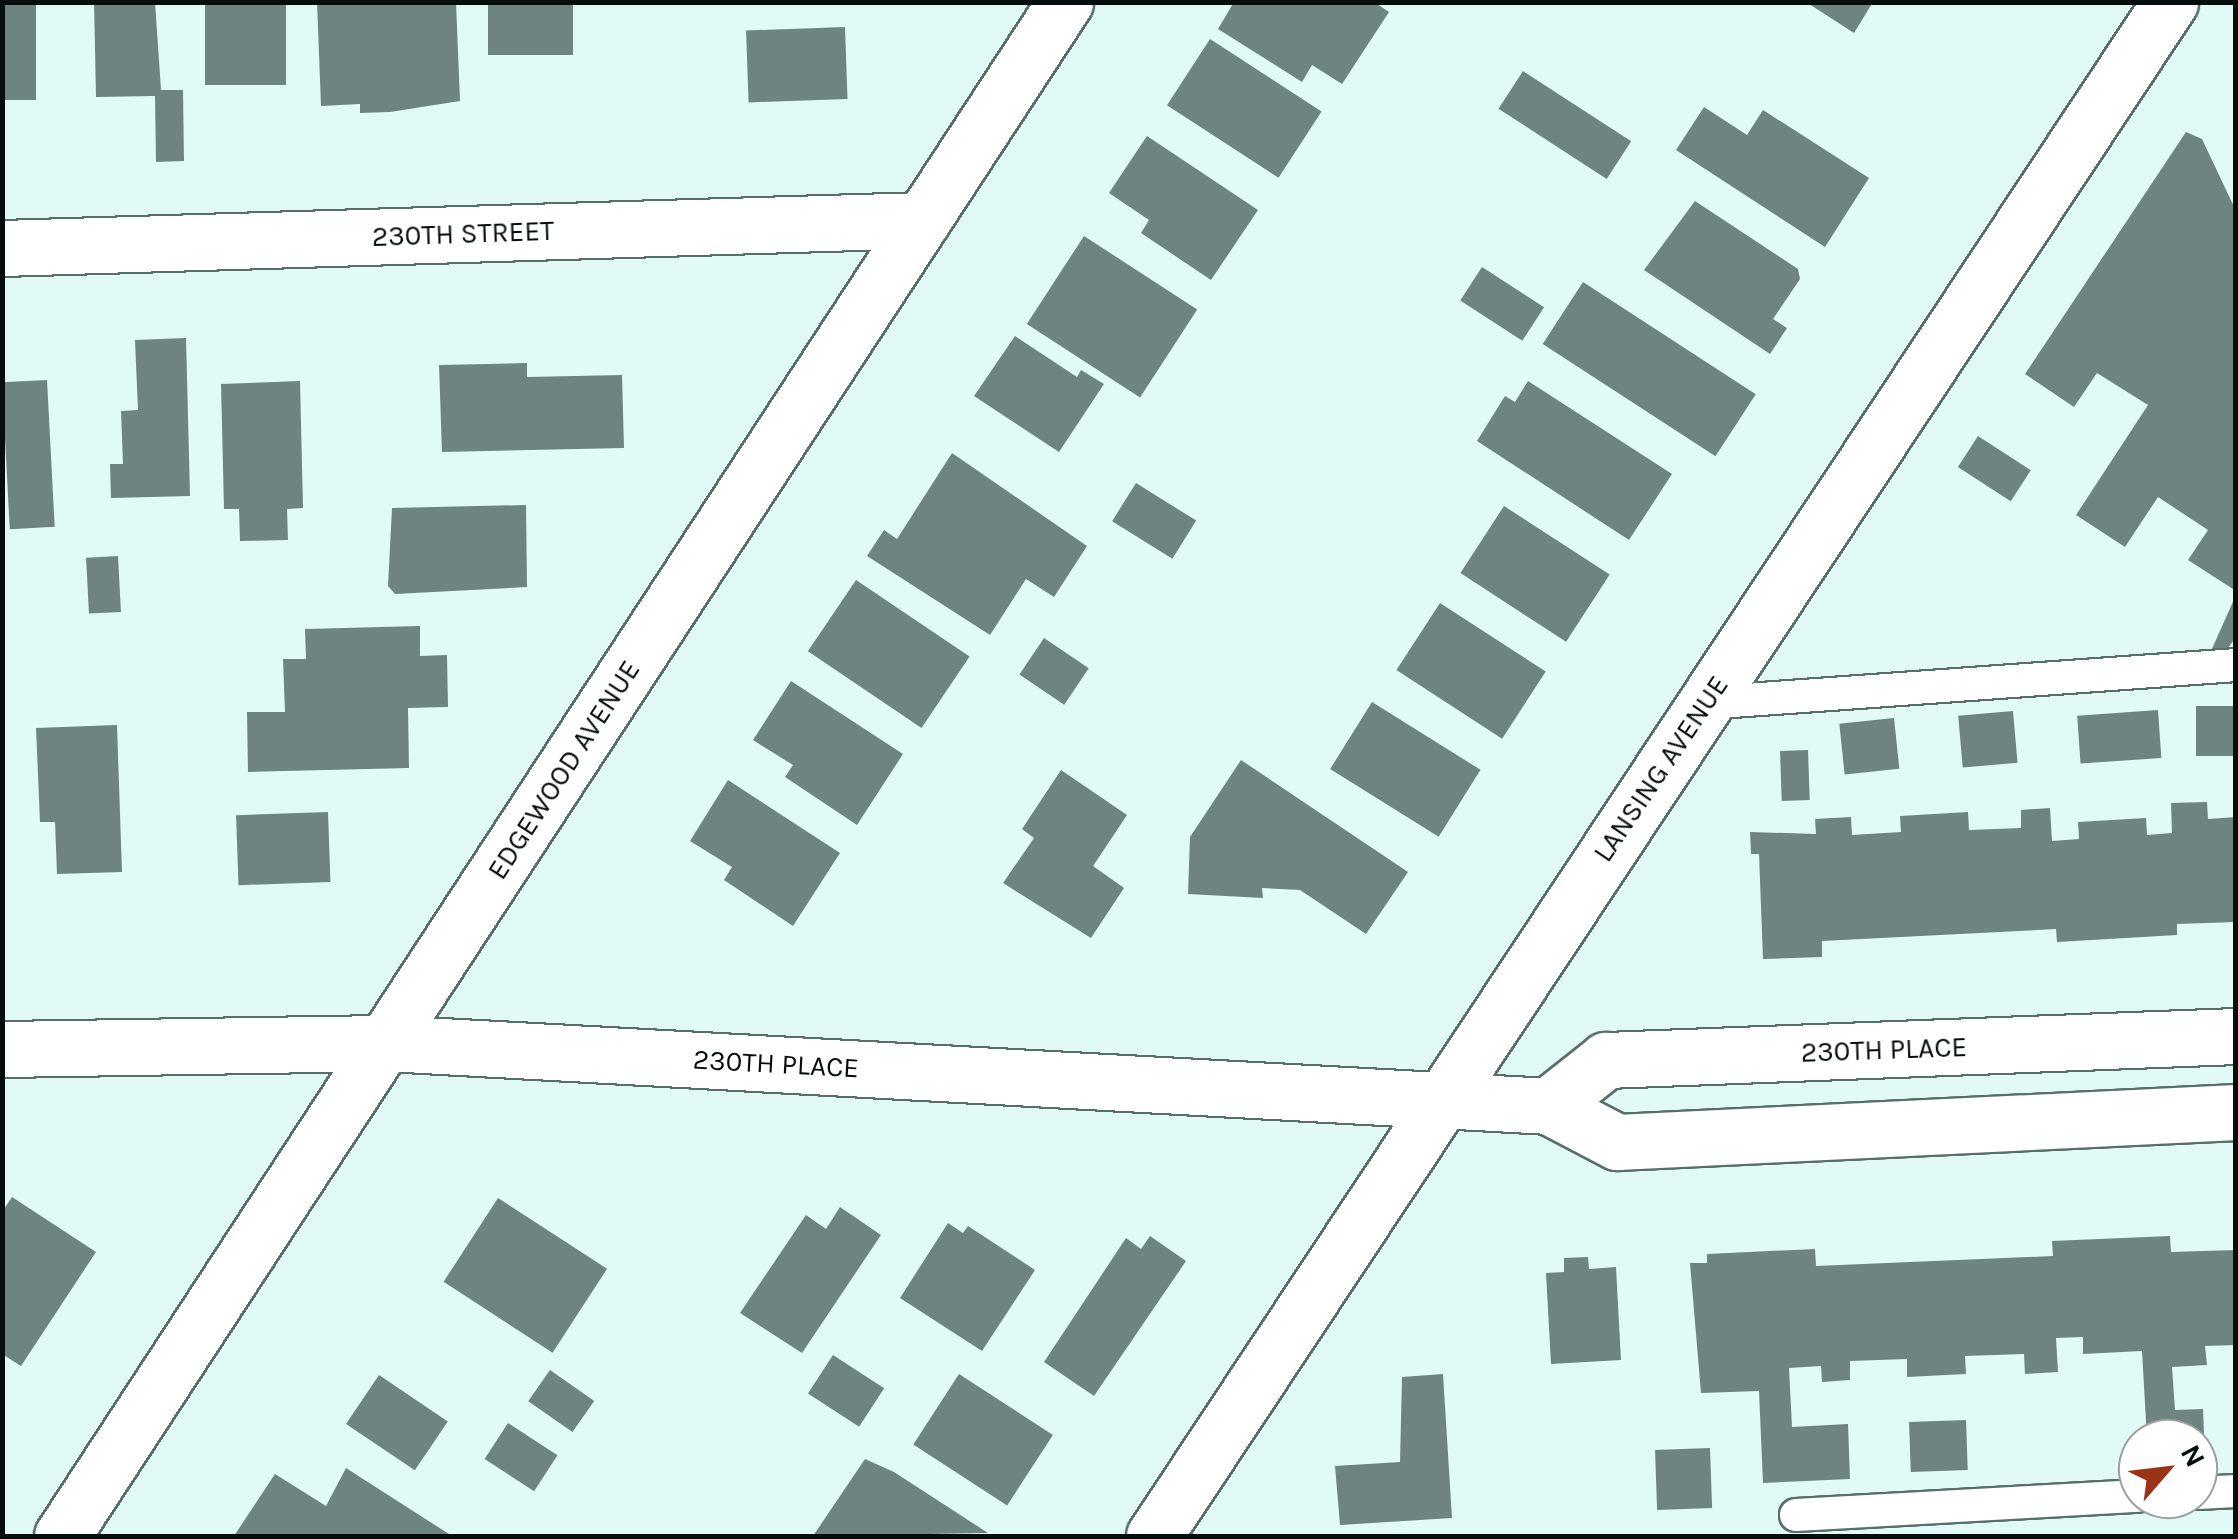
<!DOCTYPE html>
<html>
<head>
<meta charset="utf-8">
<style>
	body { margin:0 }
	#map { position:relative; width:2238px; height:1539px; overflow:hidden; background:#e1faf6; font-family:Karla,sans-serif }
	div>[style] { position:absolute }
	.building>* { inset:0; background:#6d8481; transform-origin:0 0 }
	.roads { filter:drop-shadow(2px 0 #586e6b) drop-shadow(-2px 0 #586e6b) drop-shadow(0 2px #586e6b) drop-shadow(0 -2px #586e6b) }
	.lane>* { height:32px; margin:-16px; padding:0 16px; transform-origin:16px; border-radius:16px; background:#fff }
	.street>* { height:55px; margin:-27.5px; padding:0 27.5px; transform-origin:27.5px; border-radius:27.5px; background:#fff }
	span { translate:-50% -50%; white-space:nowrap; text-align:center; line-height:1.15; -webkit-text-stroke:10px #fff; paint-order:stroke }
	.street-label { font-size:28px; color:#060e0d }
	.frame { position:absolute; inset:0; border:5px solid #060e0d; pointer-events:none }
	.north { position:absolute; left:2118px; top:1419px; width:100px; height:100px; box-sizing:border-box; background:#fff; border:2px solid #9b9f9e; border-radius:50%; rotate:62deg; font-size:28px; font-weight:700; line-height:40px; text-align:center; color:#060e0d }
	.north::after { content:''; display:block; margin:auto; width:35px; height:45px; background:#9b3416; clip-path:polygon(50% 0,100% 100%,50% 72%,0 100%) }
</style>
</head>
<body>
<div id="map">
	<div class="building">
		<i style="clip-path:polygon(94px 2px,155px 2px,161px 90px,183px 90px,184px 161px,156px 162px,155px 96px,96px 97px)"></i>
		<i style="left:205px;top:2px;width:81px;height:83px"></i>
		<i style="clip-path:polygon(317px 2px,456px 2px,460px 101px,390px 112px,360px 113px,360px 104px,321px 106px)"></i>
		<i style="left:488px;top:2px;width:85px;height:53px"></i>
		<i style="clip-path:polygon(1234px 2px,1374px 2px,1389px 12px,1342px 84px,1312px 65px,1302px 82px,1218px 29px)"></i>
		<i style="clip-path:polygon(1806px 2px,1873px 2px,1854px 33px)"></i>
		<i style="left:2px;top:3px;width:34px;height:97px"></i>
		<i style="left:845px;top:27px;width:72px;height:99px;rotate:88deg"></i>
		<i style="left:1210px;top:39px;width:133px;height:79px;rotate:33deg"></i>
		<i style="left:1523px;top:71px;width:129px;height:45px;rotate:33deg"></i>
		<i style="clip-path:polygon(1704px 107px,1747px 135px,1763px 110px,1869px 178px,1825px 247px,1676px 150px)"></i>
		<i style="clip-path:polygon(2186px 132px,2202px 139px,2236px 211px,2236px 591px,2188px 560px,2208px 530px,2158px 497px,2125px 547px,2076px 515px,2148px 405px,2097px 373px,2074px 407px,2025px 374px)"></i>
		<i style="clip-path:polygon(1147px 136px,1258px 210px,1211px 280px,1141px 233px,1149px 220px,1109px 193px)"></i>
		<i style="clip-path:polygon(1695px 201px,1798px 269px,1800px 279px,1773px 319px,1787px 328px,1770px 354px,1644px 270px)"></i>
		<i style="left:1084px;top:236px;width:135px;height:105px;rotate:33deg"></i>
		<i style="left:1482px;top:267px;width:74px;height:40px;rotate:33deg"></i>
		<i style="left:1583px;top:282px;width:206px;height:74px;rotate:33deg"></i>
		<i style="clip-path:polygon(1015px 336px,1077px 377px,1081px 370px,1104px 384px,1059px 452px,974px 396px)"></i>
		<i style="clip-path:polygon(186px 338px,190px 496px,111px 498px,110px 464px,123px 464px,121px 411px,138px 410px,135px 340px)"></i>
		<i style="clip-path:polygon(527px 363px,527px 377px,622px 375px,624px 448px,442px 452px,439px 365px)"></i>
		<i style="left:47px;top:380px;width:147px;height:45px;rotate:87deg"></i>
		<i style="clip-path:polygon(300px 381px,303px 508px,287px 509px,288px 540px,240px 541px,239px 509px,224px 509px,221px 384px)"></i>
		<i style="clip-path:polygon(1528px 381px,1672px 474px,1629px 540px,1477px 441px,1505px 396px,1515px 402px)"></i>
		<i style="left:1978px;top:436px;width:63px;height:37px;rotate:33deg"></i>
		<i style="clip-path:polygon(952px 453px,1087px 546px,1054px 597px,1026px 579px,990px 635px,867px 556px,884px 530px,897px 539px)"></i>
		<i style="left:1136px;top:483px;width:71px;height:45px;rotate:32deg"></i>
		<i style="clip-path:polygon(526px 505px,527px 587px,395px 594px,388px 586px,392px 508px)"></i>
		<i style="left:1504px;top:506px;width:126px;height:80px;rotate:33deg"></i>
		<i style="left:118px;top:556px;width:56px;height:32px;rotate:87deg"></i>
		<i style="left:856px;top:580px;width:137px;height:86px;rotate:34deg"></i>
		<i style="clip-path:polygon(2236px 595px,2236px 637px,2225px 652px,2211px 651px)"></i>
		<i style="left:1440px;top:603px;width:126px;height:80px;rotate:33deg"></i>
		<i style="clip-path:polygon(420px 626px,420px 656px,447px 655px,448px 707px,408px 708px,409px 768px,248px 772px,247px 712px,285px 712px,283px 659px,306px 659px,305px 629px)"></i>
		<i style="left:1044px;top:638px;width:54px;height:44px;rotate:34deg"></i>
		<i style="clip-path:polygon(791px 681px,903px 754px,857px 825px,785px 777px,793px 765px,753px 740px)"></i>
		<i style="left:1372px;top:702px;width:128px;height:79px;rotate:32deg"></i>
		<i style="left:2236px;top:706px;width:50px;height:40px;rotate:90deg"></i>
		<i style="left:2158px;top:710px;width:48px;height:81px;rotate:86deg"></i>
		<i style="left:2013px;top:711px;width:52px;height:55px;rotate:85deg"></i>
		<i style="left:1894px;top:718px;width:51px;height:55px;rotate:84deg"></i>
		<i style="clip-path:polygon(117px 725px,122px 872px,57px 874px,55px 822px,40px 822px,36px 728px)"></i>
		<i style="left:1808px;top:750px;width:50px;height:28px;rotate:88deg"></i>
		<i style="clip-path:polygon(1241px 760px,1408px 872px,1366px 934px,1300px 890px,1262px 888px,1263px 898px,1188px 894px,1190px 837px)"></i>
		<i style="clip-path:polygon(1061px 770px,1127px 815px,1093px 866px,1124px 888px,1091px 938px,1003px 883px,1034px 838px,1022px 829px)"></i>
		<i style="clip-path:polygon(728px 780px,840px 853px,793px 926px,724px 880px,732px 867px,690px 841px)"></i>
		<i style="clip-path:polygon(2207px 802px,2208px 819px,2236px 817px,2236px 922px,2177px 924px,2177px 935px,2057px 942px,2056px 929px,1822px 941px,1822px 957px,1763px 959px,1759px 854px,1751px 854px,1750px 832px,1816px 834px,1815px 819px,1851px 817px,1852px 835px,1901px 832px,1900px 816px,1968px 812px,1969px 830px,2021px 828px,2021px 810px,2050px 808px,2052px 841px,2079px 839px,2078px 822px,2146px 818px,2147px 835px,2172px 833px,2171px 803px)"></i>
		<i style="left:328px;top:812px;width:70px;height:92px;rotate:88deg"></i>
		<i style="clip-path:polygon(12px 1197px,96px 1252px,21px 1366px,2px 1354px,2px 1212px)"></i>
		<i style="left:498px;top:1198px;width:130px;height:100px;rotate:33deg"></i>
		<i style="clip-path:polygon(840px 1207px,881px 1235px,802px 1353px,740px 1313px,806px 1215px,826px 1229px)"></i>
		<i style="clip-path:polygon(948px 1223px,963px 1233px,968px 1226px,1035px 1270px,982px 1351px,900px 1298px)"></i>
		<i style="clip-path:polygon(1150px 1236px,1186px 1261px,1094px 1396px,1044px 1362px,1126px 1238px,1141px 1249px)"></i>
		<i style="clip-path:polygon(2170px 1236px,2171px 1252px,2236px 1250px,2236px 1345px,2205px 1346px,2207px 1365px,2172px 1367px,2175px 1410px,2203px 1409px,2205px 1458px,2198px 1459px,2198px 1439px,2147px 1439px,2142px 1351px,2083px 1354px,2083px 1337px,2056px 1338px,2058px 1372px,2025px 1374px,2024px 1354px,1965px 1356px,1966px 1374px,1907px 1377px,1907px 1359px,1850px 1361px,1850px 1380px,1822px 1382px,1821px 1366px,1789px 1368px,1792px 1427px,1848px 1424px,1850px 1479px,1763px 1483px,1759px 1391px,1701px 1393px,1690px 1263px,1707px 1263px,1707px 1254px,1815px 1249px,1816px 1266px,2053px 1256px,2052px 1241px)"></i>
		<i style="clip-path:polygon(1588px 1257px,1589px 1269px,1616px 1267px,1621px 1360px,1551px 1364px,1546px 1273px,1564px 1272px,1564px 1258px)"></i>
		<i style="left:833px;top:1355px;width:61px;height:46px;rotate:33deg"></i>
		<i style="left:550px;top:1370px;width:54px;height:38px;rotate:35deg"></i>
		<i style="left:959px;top:1374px;width:112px;height:84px;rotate:33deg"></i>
		<i style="clip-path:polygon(1443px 1374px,1452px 1518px,1340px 1525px,1335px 1466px,1400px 1462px,1402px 1377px)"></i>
		<i style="left:379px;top:1375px;width:83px;height:59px;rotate:34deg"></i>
		<i style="left:1966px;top:1420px;width:50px;height:57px;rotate:88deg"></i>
		<i style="left:508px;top:1423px;width:59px;height:43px;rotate:33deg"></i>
		<i style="left:1710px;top:1448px;width:60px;height:55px;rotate:88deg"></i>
		<i style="clip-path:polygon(865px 1459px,894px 1472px,988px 1533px,813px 1536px)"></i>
		<i style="clip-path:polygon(346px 1468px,452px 1536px,234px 1536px,275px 1474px,326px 1506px)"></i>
	</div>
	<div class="roads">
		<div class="lane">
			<i style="left:1705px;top:703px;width:532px;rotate:-4.09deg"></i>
			<i style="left:2198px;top:1493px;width:38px;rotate:-3deg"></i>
			<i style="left:1796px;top:1515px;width:343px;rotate:-3.2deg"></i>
		</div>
		<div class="street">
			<i style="left:2px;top:248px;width:921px;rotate:-1.74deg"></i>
			<i style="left:2px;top:1049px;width:384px;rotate:-0.9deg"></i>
			<i style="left:386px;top:1043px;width:1164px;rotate:3.1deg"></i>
			<i style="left:1548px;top:1106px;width:78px;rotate:27.6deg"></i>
			<i style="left:1617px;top:1142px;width:620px;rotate:-2.77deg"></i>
			<i style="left:1548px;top:1106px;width:74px;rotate:-38.4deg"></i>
			<i style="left:1606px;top:1060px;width:630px;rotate:-2.18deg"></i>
			<i style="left:62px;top:1536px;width:1833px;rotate:-56.82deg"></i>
			<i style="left:1154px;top:1536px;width:1840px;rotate:-56.48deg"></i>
		</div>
	</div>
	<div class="street-label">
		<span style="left:463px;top:234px;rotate:-2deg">230TH STREET</span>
		<span style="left:1661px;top:769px;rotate:-56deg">LANSING AVENUE</span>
		<span style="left:564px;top:770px;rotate:-57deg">EDGEWOOD AVENUE</span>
		<span style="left:1884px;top:1050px;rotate:-2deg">230TH PLACE</span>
		<span style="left:776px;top:1064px;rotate:3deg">230TH PLACE</span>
	</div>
	<div class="frame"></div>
	<div class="north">N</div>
</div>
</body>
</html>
